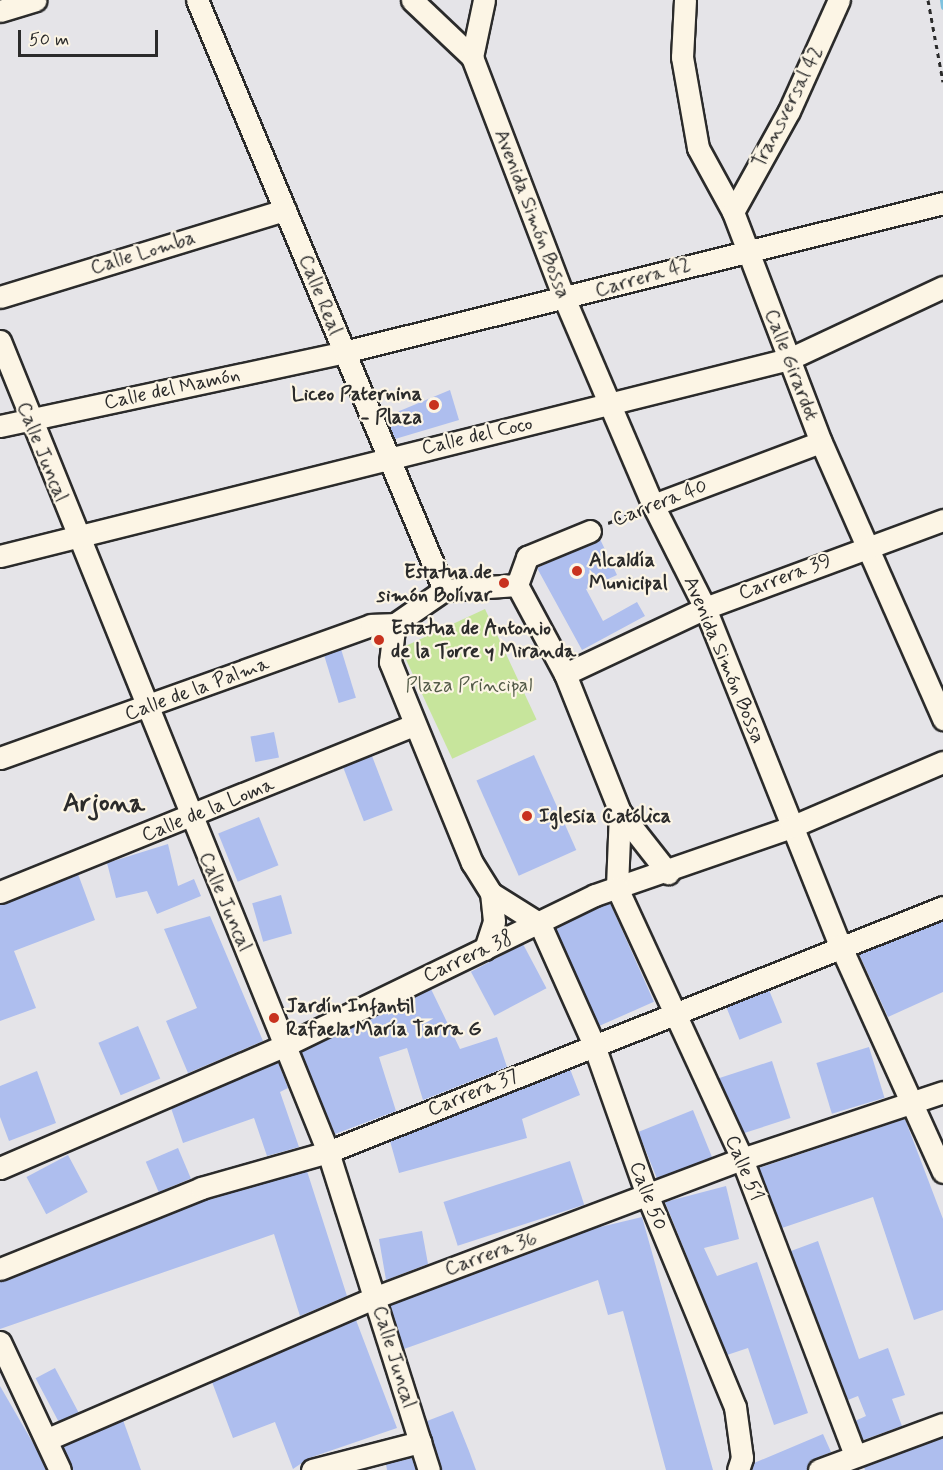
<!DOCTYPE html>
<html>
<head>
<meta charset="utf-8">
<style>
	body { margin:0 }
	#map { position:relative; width:943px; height:1470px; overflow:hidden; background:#e5e4e8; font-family:Mynerve,sans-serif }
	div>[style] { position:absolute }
	.green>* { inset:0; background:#c7e59c; transform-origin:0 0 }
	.stream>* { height:5px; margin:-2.5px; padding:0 2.5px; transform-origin:2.5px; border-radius:2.5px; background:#7ec2df }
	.building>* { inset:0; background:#aebeee; transform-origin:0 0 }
	.path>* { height:3px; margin-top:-1.5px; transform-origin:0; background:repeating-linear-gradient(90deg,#2b2b2b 0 4.5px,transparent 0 9px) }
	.roads { filter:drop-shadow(2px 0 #2b2b2b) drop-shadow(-2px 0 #2b2b2b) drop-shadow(0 2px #2b2b2b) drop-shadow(0 -2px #2b2b2b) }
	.minor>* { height:21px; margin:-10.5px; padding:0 10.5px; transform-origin:10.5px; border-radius:10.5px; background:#fcf5e5 }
	.dots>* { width:16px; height:16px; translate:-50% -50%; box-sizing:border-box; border:3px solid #fcf5e5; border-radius:50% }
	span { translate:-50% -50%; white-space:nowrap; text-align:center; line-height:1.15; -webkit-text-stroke:4.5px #fcf5e5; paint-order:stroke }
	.street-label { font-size:20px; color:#2b2b2b }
	.poi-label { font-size:20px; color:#2b2b2b; font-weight:700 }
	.right { translate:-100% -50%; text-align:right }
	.left { translate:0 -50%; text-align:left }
	.park-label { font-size:20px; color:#525a47 }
	.district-label { font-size:26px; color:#2b2b2b; font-weight:700 }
	.scale { position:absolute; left:18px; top:30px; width:140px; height:27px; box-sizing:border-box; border:3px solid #2b2b2b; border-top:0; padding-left:8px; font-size:18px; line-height:21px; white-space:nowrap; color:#2b2b2b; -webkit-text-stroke:4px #fcf5e5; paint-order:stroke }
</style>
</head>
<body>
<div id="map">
	<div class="green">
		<i style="left:485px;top:609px;width:122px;height:93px;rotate:65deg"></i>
	</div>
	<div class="stream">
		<i style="left:942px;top:0;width:7px;rotate:82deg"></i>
	</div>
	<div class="building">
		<i style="clip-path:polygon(450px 390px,459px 420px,395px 439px,385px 417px)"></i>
		<i style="clip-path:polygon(600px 539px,617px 575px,586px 589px,603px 621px,637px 602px,645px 616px,582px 650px,537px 568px)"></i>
		<i style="left:341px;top:649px;width:51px;height:18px;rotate:73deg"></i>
		<i style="left:274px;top:732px;width:26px;height:24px;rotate:79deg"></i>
		<i style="left:534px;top:755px;width:104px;height:63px;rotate:66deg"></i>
		<i style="left:372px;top:756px;width:58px;height:31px;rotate:69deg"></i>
		<i style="left:259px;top:817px;width:52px;height:44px;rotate:68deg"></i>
		<i style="clip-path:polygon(168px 844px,178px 886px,194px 879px,201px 896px,157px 914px,147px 891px,116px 898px,107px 863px)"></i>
		<i style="clip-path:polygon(78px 874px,95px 920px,14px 951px,36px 1008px,0 1021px,0 904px)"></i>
		<i style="left:281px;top:895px;width:40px;height:30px;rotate:74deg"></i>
		<i style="left:610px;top:903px;width:108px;height:60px;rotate:66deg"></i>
		<i style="clip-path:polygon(210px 916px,263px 1041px,188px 1073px,166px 1021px,197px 1008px,164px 929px)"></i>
		<i style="clip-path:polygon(943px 921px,943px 992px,888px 1017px,859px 954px)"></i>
		<i style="left:523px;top:944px;width:50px;height:59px;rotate:62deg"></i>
		<i style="clip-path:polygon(431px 989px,460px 1049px,497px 1037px,507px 1067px,423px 1100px,407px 1048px,379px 1057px,396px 1111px,335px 1134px,301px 1052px)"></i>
		<i style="left:769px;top:990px;width:35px;height:46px;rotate:68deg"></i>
		<i style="left:138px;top:1026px;width:57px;height:43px;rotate:67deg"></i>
		<i style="left:869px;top:1047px;width:53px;height:55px;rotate:73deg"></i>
		<i style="left:772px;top:1061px;width:60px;height:56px;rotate:72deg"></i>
		<i style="clip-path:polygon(278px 1062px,288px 1088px,280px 1092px,299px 1147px,267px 1156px,254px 1118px,183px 1143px,171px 1108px)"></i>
		<i style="clip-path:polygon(570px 1069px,580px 1095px,522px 1119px,527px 1138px,399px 1173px,390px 1141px)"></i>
		<i style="clip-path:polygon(37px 1071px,56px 1123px,9px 1141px,0 1117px,0 1086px)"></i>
		<i style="left:693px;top:1110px;width:51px;height:59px;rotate:68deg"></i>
		<i style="clip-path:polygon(905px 1119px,943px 1219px,943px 1310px,914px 1320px,873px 1197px,782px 1228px,759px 1168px)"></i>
		<i style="left:178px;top:1148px;width:33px;height:35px;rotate:67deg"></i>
		<i style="left:68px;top:1155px;width:42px;height:47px;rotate:62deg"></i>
		<i style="left:570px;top:1161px;width:46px;height:133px;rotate:72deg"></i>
		<i style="clip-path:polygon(307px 1171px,347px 1296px,300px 1316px,274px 1234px,0 1329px,0 1281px,201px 1202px)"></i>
		<i style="clip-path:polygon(726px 1186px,739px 1239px,704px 1248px,717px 1276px,757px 1262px,808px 1413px,774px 1425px,748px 1348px,727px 1355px,665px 1202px)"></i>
		<i style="clip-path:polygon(642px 1217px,713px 1470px,666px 1470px,623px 1311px,608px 1315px,598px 1280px,404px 1349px,390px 1305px,592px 1229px)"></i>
		<i style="clip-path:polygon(422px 1231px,428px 1264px,386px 1280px,379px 1239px)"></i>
		<i style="clip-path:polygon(818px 1241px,859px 1359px,888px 1348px,905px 1395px,892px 1399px,902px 1426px,863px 1440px,855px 1421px,866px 1416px,858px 1396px,848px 1400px,791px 1251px)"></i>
		<i style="clip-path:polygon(356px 1320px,397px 1428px,309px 1458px,293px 1469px,275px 1422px,233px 1438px,212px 1382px)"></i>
		<i style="left:55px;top:1368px;width:50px;height:22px;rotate:62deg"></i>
		<i style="clip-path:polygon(0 1386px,37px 1450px,46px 1470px,0 1470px)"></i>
		<i style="clip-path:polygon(453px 1411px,469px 1451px,476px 1470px,441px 1470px,427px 1421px)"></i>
		<i style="clip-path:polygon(123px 1420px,141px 1470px,73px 1470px,63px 1446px)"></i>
		<i style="clip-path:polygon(823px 1434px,831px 1452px,810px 1461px,807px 1470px,751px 1470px,754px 1463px)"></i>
		<i style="clip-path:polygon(943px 1438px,943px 1470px,865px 1470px,864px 1467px)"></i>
		<i style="clip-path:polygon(412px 1458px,416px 1470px,387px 1470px,386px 1464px)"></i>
	</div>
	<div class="path">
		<i style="left:928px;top:0;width:83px;rotate:79.6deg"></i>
		<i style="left:608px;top:523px;width:29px;rotate:-22deg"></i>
	</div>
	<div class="roads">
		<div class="minor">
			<i style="left:197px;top:0;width:640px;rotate:67.28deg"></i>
			<i style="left:412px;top:0;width:83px;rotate:43.5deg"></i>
			<i style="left:472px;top:57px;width:260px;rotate:69.1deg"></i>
			<i style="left:565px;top:300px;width:223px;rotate:66.8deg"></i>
			<i style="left:653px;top:505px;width:115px;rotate:63.2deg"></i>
			<i style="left:705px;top:608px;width:363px;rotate:68.2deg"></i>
			<i style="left:840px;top:945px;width:249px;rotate:65.6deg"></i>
			<i style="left:685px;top:0;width:57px;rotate:93deg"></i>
			<i style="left:682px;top:57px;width:92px;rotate:80deg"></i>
			<i style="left:698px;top:148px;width:73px;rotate:61.3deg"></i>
			<i style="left:733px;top:212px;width:246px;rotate:69.1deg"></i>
			<i style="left:821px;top:442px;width:303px;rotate:66.2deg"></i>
			<i style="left:0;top:11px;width:37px;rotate:-17deg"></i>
			<i style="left:472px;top:57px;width:58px;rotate:-78.1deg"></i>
			<i style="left:733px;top:212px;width:115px;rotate:-61deg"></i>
			<i style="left:789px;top:111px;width:122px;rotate:-65.8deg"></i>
			<i style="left:0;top:297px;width:298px;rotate:-17deg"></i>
			<i style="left:0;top:341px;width:875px;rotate:67.98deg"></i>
			<i style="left:328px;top:1152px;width:334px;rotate:72.4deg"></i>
			<i style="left:0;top:426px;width:352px;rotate:-12.1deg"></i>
			<i style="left:344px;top:352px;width:617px;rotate:-13.97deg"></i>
			<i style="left:653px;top:505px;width:179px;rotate:-20.6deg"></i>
			<i style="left:0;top:556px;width:813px;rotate:-14.02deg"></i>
			<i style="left:789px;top:359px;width:170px;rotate:-25.1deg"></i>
			<i style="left:517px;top:585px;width:30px;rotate:-70deg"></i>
			<i style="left:527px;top:557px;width:68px;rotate:-22.4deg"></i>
			<i style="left:565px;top:674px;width:155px;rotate:-25.2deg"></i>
			<i style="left:705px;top:608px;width:254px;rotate:-20.3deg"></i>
			<i style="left:0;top:758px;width:394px;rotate:-19.7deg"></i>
			<i style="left:371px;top:625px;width:24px;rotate:-2deg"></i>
			<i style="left:620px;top:812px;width:78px;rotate:51.8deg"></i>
			<i style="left:0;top:892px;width:446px;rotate:-22deg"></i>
			<i style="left:485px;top:949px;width:29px;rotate:-72deg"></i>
			<i style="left:494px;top:921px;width:28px;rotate:-96deg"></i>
			<i style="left:0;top:1168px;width:311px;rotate:-23.3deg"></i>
			<i style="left:286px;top:1045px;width:343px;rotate:-25.9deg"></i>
			<i style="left:595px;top:895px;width:207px;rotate:-19.1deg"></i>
			<i style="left:791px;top:827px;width:165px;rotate:-23.2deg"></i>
			<i style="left:0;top:1269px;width:217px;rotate:-21.9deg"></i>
			<i style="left:201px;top:1188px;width:132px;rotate:-15.8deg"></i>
			<i style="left:328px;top:1152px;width:662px;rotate:-21.72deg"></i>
			<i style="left:0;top:1342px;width:141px;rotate:64.9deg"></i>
			<i style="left:48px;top:1439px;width:357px;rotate:-23.4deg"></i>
			<i style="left:376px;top:1297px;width:391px;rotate:-20.7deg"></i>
			<i style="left:742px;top:1159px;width:212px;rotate:-18.4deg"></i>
			<i style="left:312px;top:1470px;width:112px;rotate:-14.5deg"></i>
			<i style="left:738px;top:1470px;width:13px;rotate:-72deg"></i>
			<i style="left:742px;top:1458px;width:51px;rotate:-97.8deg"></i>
			<i style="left:735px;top:1407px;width:230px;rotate:-112.5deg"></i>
			<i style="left:647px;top:1195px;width:159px;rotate:-109.5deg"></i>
			<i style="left:594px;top:1045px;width:133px;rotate:-114.1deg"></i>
			<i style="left:540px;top:924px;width:58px;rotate:-147.7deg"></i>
			<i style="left:491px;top:893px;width:36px;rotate:-122deg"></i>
			<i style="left:472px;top:863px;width:217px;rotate:-112.2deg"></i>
			<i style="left:390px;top:662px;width:38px;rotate:-83deg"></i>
			<i style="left:395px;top:624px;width:60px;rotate:-34.8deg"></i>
			<i style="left:444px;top:590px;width:73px;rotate:-3.9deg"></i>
			<i style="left:517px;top:585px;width:101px;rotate:61.7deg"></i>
			<i style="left:565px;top:674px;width:149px;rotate:68.3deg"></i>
			<i style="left:620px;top:812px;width:76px;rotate:92.3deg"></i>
			<i style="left:617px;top:888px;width:298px;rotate:65.2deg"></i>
			<i style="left:742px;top:1159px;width:317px;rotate:69.1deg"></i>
			<i style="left:819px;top:1470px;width:132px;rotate:-20.4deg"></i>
		</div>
	</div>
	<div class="dots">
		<i style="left:434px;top:405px;background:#c8321e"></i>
		<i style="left:577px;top:571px;background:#c8321e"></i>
		<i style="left:504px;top:583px;background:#c8321e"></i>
		<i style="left:379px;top:640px;background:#c8321e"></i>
		<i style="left:527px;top:816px;background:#c8321e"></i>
		<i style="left:274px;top:1018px;background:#c8321e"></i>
	</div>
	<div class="street-label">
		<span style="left:788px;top:107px;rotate:-63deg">Transversal 42</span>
		<span style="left:532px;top:214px;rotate:69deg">Avenida Simón Bossa</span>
		<span style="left:143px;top:253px;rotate:-17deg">Calle Lomba</span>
		<span style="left:643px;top:278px;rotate:-16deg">Carrera 42</span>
		<span style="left:320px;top:295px;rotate:68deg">Calle Real</span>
		<span style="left:791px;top:365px;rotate:69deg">Calle Girardot</span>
		<span style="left:172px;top:389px;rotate:-12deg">Calle del Mamón</span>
		<span style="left:477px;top:436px;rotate:-13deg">Calle del Coco</span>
		<span style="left:42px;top:452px;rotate:68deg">Calle Juncal</span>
		<span style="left:660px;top:503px;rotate:-21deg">Carrera 40</span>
		<span style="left:785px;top:577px;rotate:-21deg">Carrera 39</span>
		<span style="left:724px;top:660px;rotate:67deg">Avenida Simón Bossa</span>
		<span style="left:197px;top:689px;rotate:-20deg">Calle de la Palma</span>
		<span style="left:208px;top:810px;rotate:-22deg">Calle de la Loma</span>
		<span style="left:225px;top:902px;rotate:67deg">Calle Juncal</span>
		<span style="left:468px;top:957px;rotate:-25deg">Carrera 38</span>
		<span style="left:473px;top:1093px;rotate:-22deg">Carrera 37</span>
		<span style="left:744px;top:1168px;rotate:67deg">Calle 51</span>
		<span style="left:648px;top:1196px;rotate:69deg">Calle 50</span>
		<span style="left:491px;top:1254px;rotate:-20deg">Carrera 36</span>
		<span style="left:394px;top:1357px;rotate:73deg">Calle Juncal</span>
	</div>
	<div class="poi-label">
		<span class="right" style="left:422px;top:406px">Liceo Paternina<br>- Plaza</span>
		<span class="left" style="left:589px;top:572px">Alcaldía<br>Municipal</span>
		<span class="right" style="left:492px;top:584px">Estatua de<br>simón Bolívar</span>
		<span class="left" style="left:391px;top:640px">Estatua de Antonio<br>de la Torre y Miranda</span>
		<span class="left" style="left:539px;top:816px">Iglesia Católica</span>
		<span class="left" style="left:286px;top:1018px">Jardín Infantil<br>Rafaela María Tarra G</span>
	</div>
	<div class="park-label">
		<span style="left:469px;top:685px">Plaza Principal</span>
	</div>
	<div class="district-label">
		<span style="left:104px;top:805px">Arjona</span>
	</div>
	<div class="scale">50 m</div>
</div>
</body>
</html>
